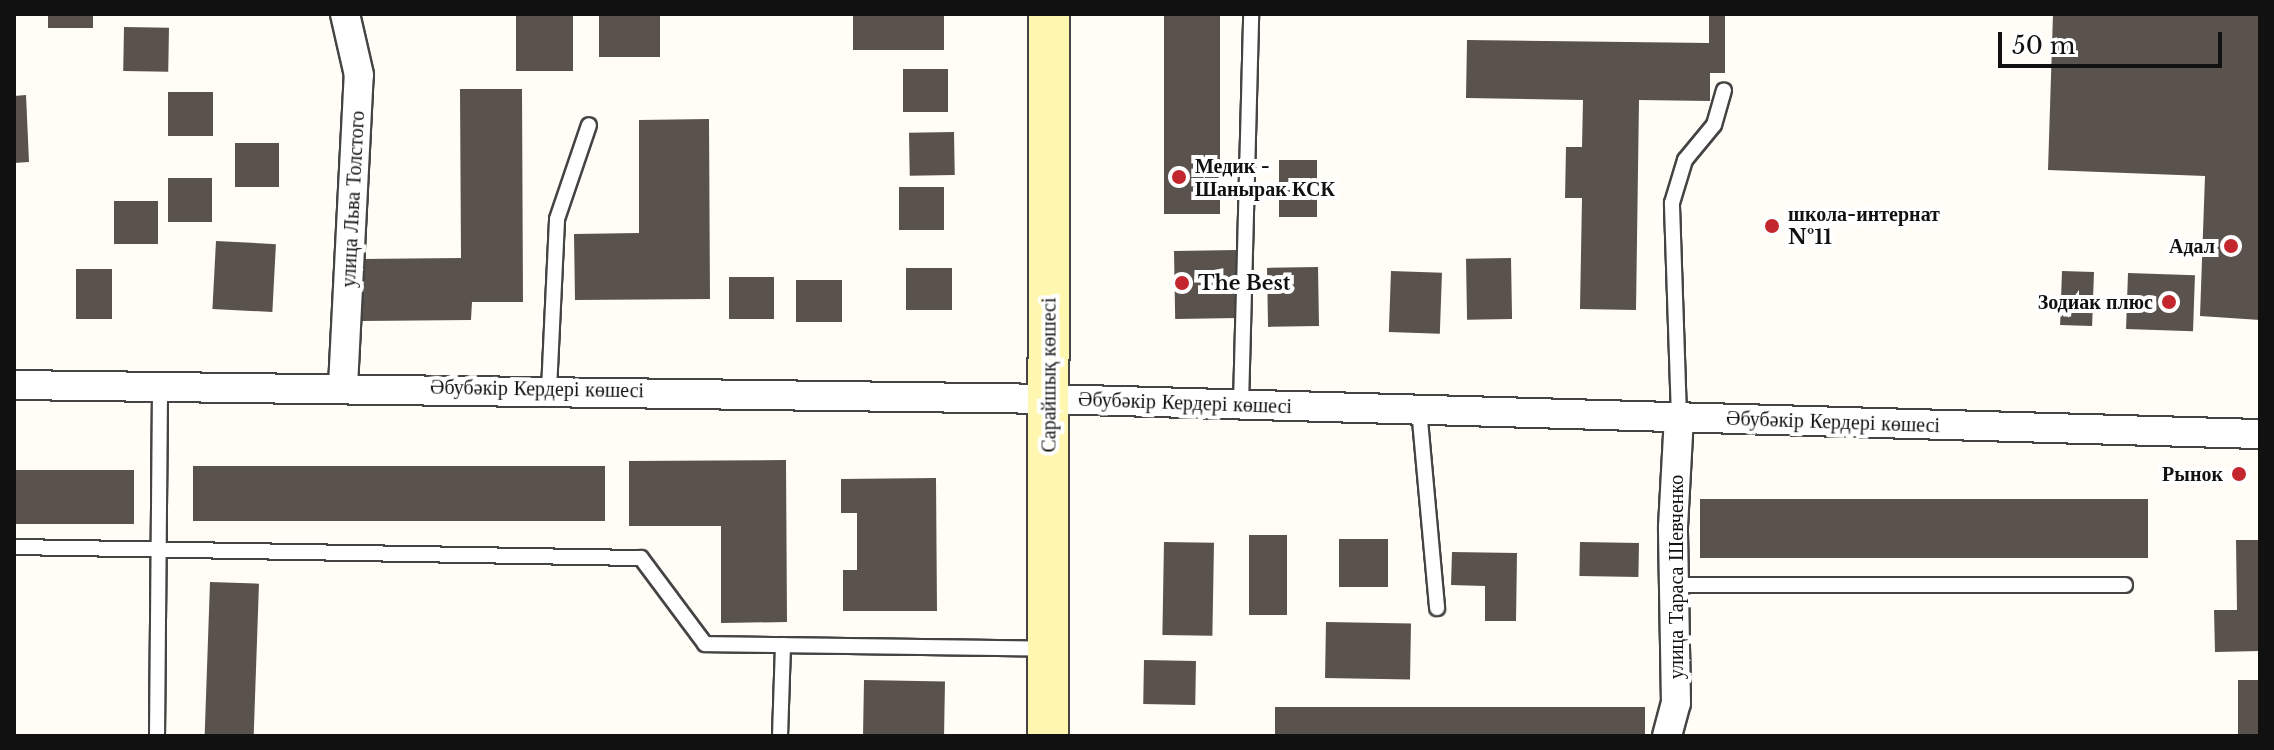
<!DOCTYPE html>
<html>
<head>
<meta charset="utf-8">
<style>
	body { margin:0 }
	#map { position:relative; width:2274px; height:750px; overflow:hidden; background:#fffdf5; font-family:"Libre Baskerville",serif }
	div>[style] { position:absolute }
	.building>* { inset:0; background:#5a524d; transform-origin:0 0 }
	.roads { filter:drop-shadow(2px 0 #444) drop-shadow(-2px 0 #444) drop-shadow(0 2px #444) drop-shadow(0 -2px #444) }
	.lane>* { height:14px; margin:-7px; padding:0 7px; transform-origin:7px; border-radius:7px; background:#fff }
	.street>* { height:28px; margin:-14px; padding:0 14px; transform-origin:14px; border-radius:14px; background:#fff }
	.secondary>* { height:40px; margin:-20px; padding:0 20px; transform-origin:20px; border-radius:20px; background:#fff6b0 }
	.dots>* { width:22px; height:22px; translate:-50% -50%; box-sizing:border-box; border:4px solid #fff; border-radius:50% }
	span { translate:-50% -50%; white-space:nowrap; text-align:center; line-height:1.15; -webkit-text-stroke:8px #fff; paint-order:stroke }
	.poi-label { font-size:20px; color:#111; font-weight:700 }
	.left { translate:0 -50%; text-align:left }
	.right { translate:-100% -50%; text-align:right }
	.street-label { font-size:20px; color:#111 }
	.frame { position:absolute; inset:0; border:16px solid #111; pointer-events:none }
	.scale { position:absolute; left:1998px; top:32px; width:224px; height:36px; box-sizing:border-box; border:4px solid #111; border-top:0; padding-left:10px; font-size:24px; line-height:28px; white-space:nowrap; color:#111; -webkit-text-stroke:6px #fff; paint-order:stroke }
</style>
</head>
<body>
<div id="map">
	<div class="building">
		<i style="left:48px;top:14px;width:45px;height:14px"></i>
		<i style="left:516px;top:14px;width:57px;height:57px"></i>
		<i style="left:599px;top:14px;width:61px;height:43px"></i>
		<i style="left:853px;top:14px;width:91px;height:36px"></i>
		<i style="left:1164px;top:14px;width:56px;height:200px"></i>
		<i style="clip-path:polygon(1709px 14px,1725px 14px,1725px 73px,1710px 73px,1710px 101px,1639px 100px,1636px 310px,1580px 309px,1582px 198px,1565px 198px,1566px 147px,1582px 147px,1583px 100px,1466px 98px,1467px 40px,1709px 43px)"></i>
		<i style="clip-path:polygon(2053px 14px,2260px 14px,2260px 320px,2200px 316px,2205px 176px,2048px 170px)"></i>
		<i style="left:124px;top:27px;width:45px;height:44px;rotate:1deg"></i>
		<i style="left:903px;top:69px;width:45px;height:43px"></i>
		<i style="clip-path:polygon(460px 89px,522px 89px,523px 302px,472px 302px,471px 320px,361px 321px,361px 259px,461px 258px)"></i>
		<i style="left:168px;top:92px;width:45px;height:44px"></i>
		<i style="clip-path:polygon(26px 95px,29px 162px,14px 163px,14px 96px)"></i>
		<i style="clip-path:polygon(709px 119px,710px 299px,575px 300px,574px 234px,639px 233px,639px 120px)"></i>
		<i style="left:954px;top:132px;width:43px;height:45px;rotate:89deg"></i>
		<i style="left:235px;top:143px;width:44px;height:44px"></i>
		<i style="left:1279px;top:160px;width:38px;height:57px"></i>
		<i style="left:168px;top:178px;width:44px;height:44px"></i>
		<i style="left:899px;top:187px;width:45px;height:43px"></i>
		<i style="left:114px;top:201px;width:44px;height:43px"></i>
		<i style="left:216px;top:241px;width:60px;height:68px;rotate:3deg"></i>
		<i style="left:1237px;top:250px;width:68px;height:63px;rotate:89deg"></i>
		<i style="left:1511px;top:258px;width:61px;height:45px;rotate:89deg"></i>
		<i style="left:1318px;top:267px;width:59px;height:51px;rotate:89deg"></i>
		<i style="left:952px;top:268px;width:42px;height:46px;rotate:90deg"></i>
		<i style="left:76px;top:269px;width:36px;height:50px"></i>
		<i style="left:1391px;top:271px;width:51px;height:61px;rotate:2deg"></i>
		<i style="left:2062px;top:271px;width:32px;height:54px;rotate:2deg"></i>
		<i style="left:2128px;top:273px;width:67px;height:56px;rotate:2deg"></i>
		<i style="left:774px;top:277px;width:42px;height:45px;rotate:90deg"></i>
		<i style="left:842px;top:280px;width:42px;height:46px;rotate:90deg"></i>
		<i style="clip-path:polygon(786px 460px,787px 622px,721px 623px,721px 526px,629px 526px,629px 461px)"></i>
		<i style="left:605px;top:466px;width:55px;height:412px;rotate:90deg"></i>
		<i style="left:14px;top:470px;width:120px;height:54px"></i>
		<i style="clip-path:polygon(936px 478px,937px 611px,843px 611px,843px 570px,857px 570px,857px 513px,841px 513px,841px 479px)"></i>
		<i style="left:2148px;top:499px;width:59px;height:448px;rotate:90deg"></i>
		<i style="left:1249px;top:535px;width:38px;height:80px"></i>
		<i style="left:1339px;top:539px;width:49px;height:48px"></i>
		<i style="clip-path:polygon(2236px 540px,2260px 540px,2260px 651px,2215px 652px,2214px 610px,2237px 610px)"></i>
		<i style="left:1164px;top:542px;width:50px;height:93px;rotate:1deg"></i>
		<i style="left:1580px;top:542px;width:59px;height:34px;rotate:1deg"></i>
		<i style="clip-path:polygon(1452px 552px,1517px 553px,1516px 621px,1485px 621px,1485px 586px,1451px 585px)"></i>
		<i style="left:210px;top:582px;width:49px;height:154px;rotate:2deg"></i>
		<i style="left:1326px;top:622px;width:85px;height:56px;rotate:1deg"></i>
		<i style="left:1144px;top:660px;width:52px;height:44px;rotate:1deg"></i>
		<i style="left:864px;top:680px;width:81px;height:56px;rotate:1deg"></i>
		<i style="left:2260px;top:680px;width:56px;height:22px;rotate:90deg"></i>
		<i style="left:1645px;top:707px;width:29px;height:370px;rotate:90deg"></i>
	</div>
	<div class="roads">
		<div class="lane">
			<i style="left:549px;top:390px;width:171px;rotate:-87.3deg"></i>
			<i style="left:557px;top:219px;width:99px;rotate:-71.2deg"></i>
			<i style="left:1241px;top:404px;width:390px;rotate:-88.5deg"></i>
			<i style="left:1419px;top:409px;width:200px;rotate:84.8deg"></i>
			<i style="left:1679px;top:417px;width:214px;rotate:-91.9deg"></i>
			<i style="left:1672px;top:203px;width:45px;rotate:-73.2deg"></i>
			<i style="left:1685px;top:160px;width:45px;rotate:-50.4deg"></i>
			<i style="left:1714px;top:125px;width:36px;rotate:-74deg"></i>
			<i style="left:14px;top:547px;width:627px;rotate:1.01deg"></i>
			<i style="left:641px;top:558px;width:107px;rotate:53.3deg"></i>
			<i style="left:705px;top:644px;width:341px;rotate:0.8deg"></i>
			<i style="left:1675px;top:585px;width:450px"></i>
			<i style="left:157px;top:736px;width:349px;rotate:-89.5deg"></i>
			<i style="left:780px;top:736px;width:91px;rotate:-88.1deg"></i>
		</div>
		<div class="street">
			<i style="left:14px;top:385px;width:1036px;rotate:0.77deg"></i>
			<i style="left:1050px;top:399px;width:1211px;rotate:1.66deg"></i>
			<i style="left:343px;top:386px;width:311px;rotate:-87.1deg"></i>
			<i style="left:359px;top:75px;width:63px;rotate:-102.9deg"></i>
			<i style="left:1667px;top:736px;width:34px;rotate:-75deg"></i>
			<i style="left:1676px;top:703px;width:176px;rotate:-91deg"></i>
			<i style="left:1673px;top:527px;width:110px;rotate:-86.9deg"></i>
		</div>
		<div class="secondary">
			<i style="left:1048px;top:736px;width:722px;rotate:-89.92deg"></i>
		</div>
	</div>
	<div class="dots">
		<i style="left:1179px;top:177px;background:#c4262e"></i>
		<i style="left:1772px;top:226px;background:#c4262e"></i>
		<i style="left:2231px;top:246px;background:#c4262e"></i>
		<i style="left:1182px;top:283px;background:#c4262e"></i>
		<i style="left:2169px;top:302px;background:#c4262e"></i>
		<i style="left:2239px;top:474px;background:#c4262e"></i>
	</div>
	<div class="poi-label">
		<span class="left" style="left:1195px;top:178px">Медик -<br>Шанырак КСК</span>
		<span class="left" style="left:1788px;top:226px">школа-интернат<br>№11</span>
		<span class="right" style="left:2215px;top:246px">Адал</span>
		<span class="left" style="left:1198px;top:283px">The Best</span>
		<span class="right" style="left:2153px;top:302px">Зодиак плюс</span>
		<span class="right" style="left:2223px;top:474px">Рынок</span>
	</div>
	<div class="street-label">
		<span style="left:353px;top:199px;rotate:-87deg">улица Льва Толстого</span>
		<span style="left:1049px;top:375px;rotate:-90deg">Сарайшық көшесі</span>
		<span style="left:537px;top:389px;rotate:1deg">Әбубәкір Кердері көшесі</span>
		<span style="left:1185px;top:403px;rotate:2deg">Әбубәкір Кердері көшесі</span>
		<span style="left:1833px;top:422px;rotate:2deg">Әбубәкір Кердері көшесі</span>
		<span style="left:1676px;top:577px;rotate:-90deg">улица Тараса Шевченко</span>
	</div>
	<div class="frame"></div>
	<div class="scale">50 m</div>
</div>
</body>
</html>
